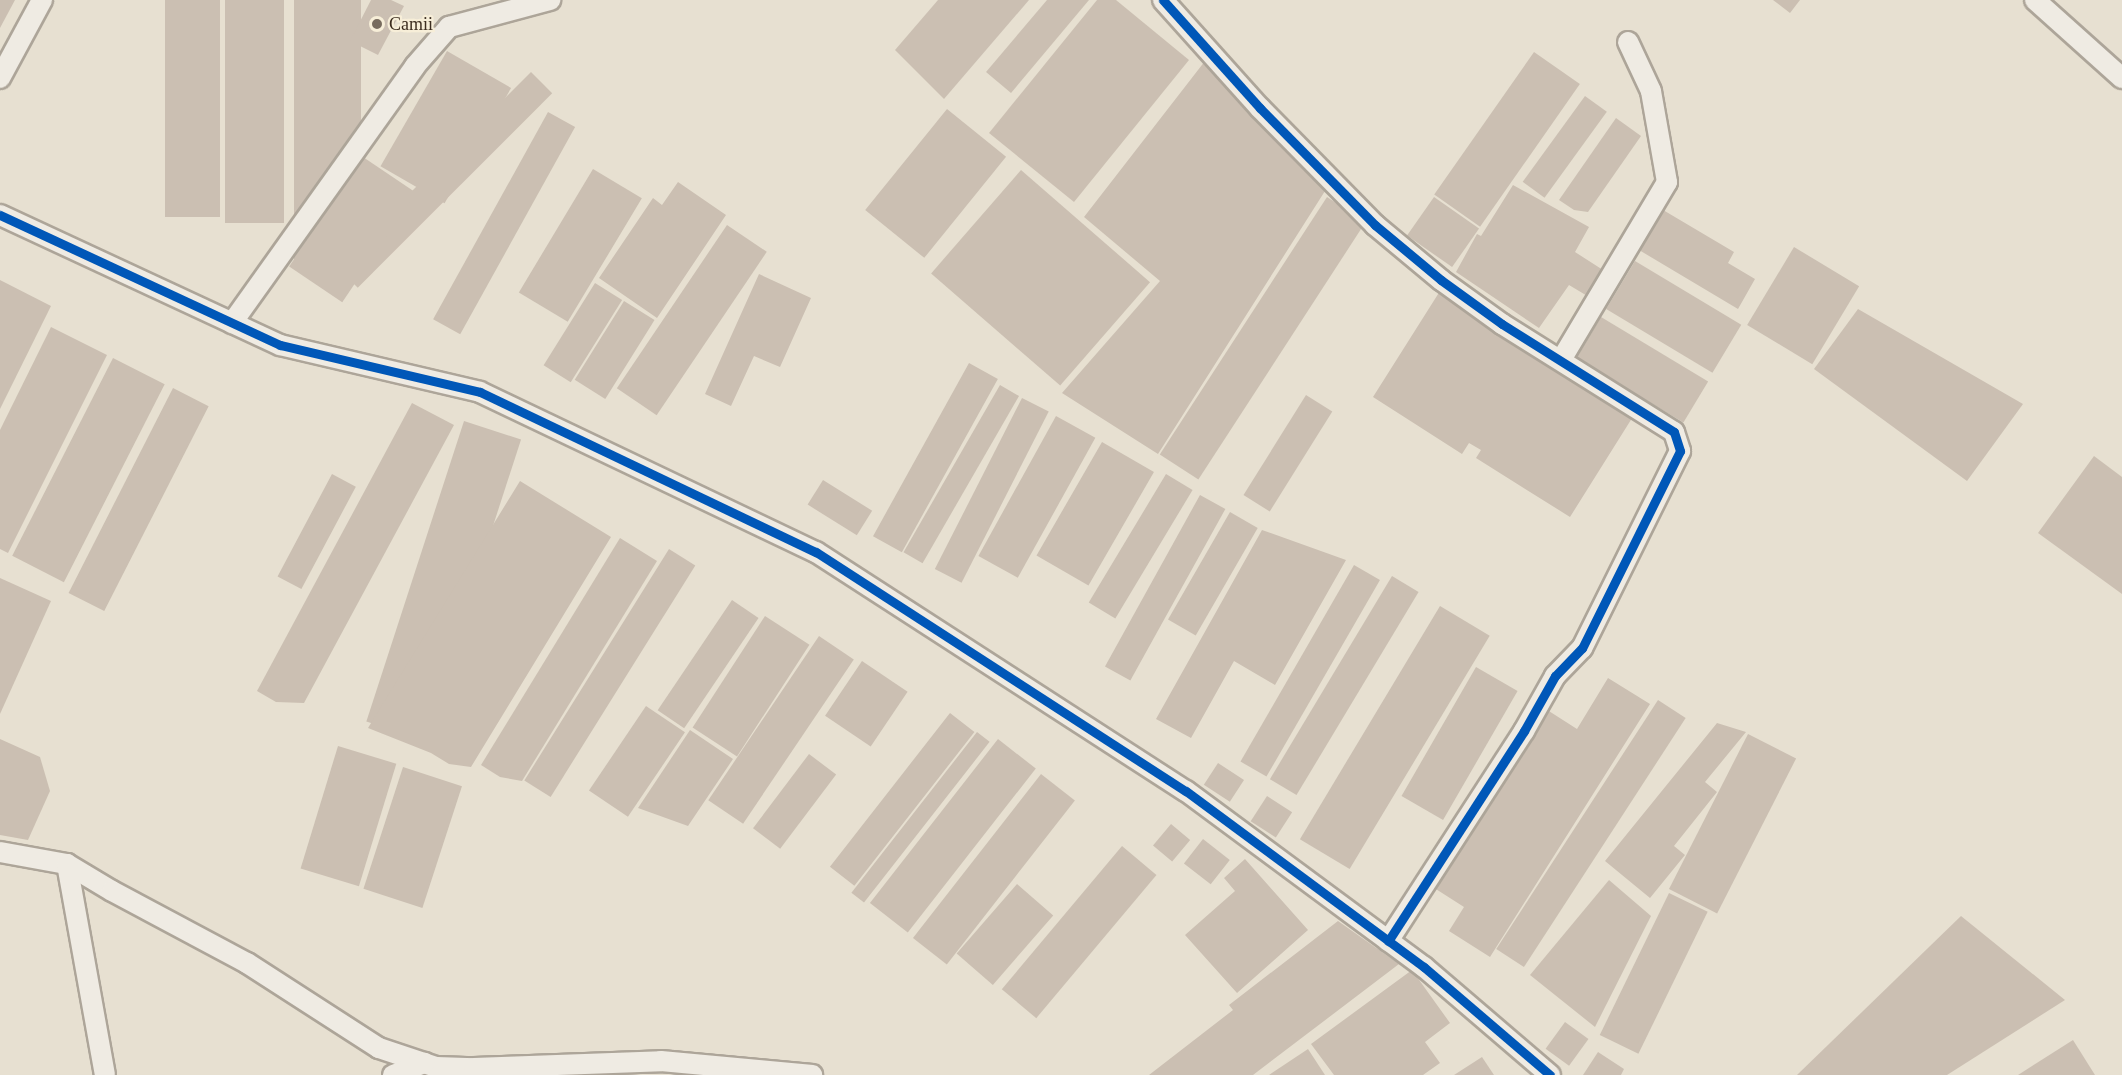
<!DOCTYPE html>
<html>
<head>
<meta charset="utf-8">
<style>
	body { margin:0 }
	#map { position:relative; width:2122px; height:1075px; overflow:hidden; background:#e7e0d1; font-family:"Times New Roman",serif }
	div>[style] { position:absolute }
	.building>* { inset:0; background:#cbbfb2; transform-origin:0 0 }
	.roads { filter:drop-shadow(2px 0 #ada599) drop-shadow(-2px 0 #ada599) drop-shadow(0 2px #ada599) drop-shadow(0 -2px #ada599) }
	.minor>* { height:20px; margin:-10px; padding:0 10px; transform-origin:10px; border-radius:10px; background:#efebe3 }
	.cycleway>* { height:9px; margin:-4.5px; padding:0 4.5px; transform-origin:4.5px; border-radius:4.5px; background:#0057b8 }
	.dots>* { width:16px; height:16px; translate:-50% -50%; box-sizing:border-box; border:3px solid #f7eed8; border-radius:50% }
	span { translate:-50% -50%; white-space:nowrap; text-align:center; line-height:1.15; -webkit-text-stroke:4.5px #f7eed8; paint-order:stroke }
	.poi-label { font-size:18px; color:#3d2e20 }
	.left { translate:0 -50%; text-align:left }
</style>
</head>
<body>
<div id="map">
	<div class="building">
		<i style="clip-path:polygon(0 0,15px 0,0 28px)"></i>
		<i style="left:165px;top:0;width:55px;height:217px"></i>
		<i style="left:225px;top:0;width:59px;height:223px"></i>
		<i style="left:294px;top:0;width:67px;height:263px"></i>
		<i style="clip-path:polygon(371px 0,391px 0,404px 6px,378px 55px,350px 41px)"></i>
		<i style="clip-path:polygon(938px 0,1029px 0,944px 99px,895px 50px)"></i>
		<i style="clip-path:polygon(1047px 0,1089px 0,1011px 93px,986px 72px)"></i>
		<i style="clip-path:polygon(1097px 0,1116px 0,1189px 60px,1074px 202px,989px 133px)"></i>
		<i style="clip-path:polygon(1773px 0,1800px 0,1790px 13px)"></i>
		<i style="left:447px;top:51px;width:74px;height:133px;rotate:30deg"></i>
		<i style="left:1534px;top:52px;width:56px;height:174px;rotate:35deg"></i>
		<i style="clip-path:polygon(1205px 61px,1325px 191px,1158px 454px,1062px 393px,1160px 281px,1084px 217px)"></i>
		<i style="left:531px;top:72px;width:30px;height:275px;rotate:45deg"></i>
		<i style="left:1585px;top:96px;width:27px;height:106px;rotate:36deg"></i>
		<i style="left:947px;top:109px;width:76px;height:130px;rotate:39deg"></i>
		<i style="left:548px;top:112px;width:31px;height:237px;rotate:29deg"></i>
		<i style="clip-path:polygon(1616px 118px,1641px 136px,1588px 212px,1574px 210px,1559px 200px)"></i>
		<i style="left:363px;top:157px;width:64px;height:132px;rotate:34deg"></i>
		<i style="left:593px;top:169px;width:57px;height:144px;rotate:31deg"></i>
		<i style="left:1021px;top:170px;width:171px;height:137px;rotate:41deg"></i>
		<i style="clip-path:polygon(678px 182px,726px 215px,657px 318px,599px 278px,653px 198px,662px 205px)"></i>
		<i style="clip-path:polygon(1513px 185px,1589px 227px,1575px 252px,1603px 270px,1589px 297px,1569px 285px,1539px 328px,1456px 272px,1477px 234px,1481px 236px)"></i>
		<i style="left:1327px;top:197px;width:46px;height:307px;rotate:33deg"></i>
		<i style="left:1434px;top:197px;width:55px;height:47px;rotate:35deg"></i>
		<i style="clip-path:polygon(1658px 207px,1734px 252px,1728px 263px,1755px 279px,1738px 309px,1634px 247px)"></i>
		<i style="left:727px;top:225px;width:48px;height:197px;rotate:34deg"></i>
		<i style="left:1794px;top:247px;width:76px;height:91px;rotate:31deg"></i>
		<i style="left:1635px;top:261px;width:124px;height:56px;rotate:31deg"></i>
		<i style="clip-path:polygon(759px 274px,811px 298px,780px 367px,754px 356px,731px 406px,705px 394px)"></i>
		<i style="clip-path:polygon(0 280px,51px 306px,0 409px)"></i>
		<i style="left:595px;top:283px;width:32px;height:97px;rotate:32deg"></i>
		<i style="clip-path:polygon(1440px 291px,1634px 415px,1570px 517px,1476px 458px,1481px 450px,1469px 443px,1462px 454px,1373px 397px)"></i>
		<i style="left:624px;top:301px;width:36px;height:93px;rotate:32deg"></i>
		<i style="clip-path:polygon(1858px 309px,2023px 404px,1967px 481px,1814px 369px)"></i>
		<i style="left:1601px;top:317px;width:125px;height:48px;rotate:31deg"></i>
		<i style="clip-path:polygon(51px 327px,107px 355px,8px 553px,0 549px,0 430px)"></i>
		<i style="left:113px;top:358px;width:58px;height:222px;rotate:27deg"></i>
		<i style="left:969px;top:363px;width:33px;height:198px;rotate:29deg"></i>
		<i style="left:1000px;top:385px;width:22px;height:193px;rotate:30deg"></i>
		<i style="left:173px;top:388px;width:40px;height:230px;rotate:27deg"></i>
		<i style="left:1306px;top:395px;width:31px;height:118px;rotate:32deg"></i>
		<i style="left:1022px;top:398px;width:30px;height:192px;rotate:27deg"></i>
		<i style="clip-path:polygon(412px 403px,454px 425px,304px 703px,276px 702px,257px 691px)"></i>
		<i style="left:1056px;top:416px;width:45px;height:160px;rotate:29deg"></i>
		<i style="left:464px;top:421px;width:60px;height:316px;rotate:18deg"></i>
		<i style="left:1102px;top:442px;width:60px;height:131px;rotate:30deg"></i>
		<i style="clip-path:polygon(2094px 456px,2122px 477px,2122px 594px,2038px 533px)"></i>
		<i style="left:332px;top:474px;width:27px;height:116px;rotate:28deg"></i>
		<i style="left:1166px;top:474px;width:31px;height:150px;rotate:31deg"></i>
		<i style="left:823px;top:480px;width:58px;height:29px;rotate:32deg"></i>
		<i style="clip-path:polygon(520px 481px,611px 537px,471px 767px,449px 764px,431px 753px,368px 728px)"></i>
		<i style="left:1200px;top:495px;width:29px;height:196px;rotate:29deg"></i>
		<i style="left:1230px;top:512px;width:32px;height:124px;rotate:30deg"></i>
		<i style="clip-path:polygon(1262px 530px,1346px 560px,1275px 685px,1234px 661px,1191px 738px,1156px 719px)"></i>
		<i style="clip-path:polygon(620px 538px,657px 561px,522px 781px,500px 777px,481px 765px)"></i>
		<i style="left:669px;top:549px;width:31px;height:273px;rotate:32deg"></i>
		<i style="left:1354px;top:565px;width:30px;height:227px;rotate:30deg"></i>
		<i style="left:1392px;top:576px;width:31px;height:237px;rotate:31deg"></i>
		<i style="clip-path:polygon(0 578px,51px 601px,0 714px)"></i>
		<i style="left:732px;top:600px;width:32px;height:133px;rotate:34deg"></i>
		<i style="left:1440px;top:606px;width:58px;height:272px;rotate:31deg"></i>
		<i style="left:765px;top:616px;width:53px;height:133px;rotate:33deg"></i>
		<i style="left:819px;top:636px;width:42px;height:198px;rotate:34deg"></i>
		<i style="left:862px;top:661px;width:55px;height:66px;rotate:34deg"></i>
		<i style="left:1476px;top:667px;width:48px;height:149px;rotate:30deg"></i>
		<i style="clip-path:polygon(1608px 678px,1650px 704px,1490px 957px,1449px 931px,1464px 907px,1428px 884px,1541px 706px,1577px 729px)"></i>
		<i style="left:1658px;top:700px;width:33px;height:297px;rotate:33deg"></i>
		<i style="left:646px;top:706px;width:47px;height:102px;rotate:34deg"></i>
		<i style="left:950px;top:713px;width:31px;height:195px;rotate:38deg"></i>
		<i style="clip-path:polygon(1717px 723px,1746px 732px,1705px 782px,1717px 792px,1674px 846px,1685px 855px,1650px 898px,1605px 861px)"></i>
		<i style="clip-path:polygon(690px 730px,733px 759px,688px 826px,638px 808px)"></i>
		<i style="left:977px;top:732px;width:16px;height:204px;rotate:38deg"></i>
		<i style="left:1748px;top:734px;width:54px;height:174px;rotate:27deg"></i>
		<i style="clip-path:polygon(0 739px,40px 757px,50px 791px,28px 840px,0 835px)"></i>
		<i style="left:998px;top:739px;width:48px;height:208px;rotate:38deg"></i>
		<i style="left:338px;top:746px;width:61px;height:128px;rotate:17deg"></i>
		<i style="left:809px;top:754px;width:34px;height:93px;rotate:37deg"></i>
		<i style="left:1218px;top:763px;width:31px;height:26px;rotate:33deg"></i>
		<i style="left:403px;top:767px;width:62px;height:128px;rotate:18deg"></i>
		<i style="left:1041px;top:774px;width:43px;height:208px;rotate:38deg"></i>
		<i style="left:1267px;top:796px;width:30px;height:30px;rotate:33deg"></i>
		<i style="left:1171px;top:824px;width:25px;height:28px;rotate:40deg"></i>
		<i style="left:1203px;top:839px;width:34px;height:31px;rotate:38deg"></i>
		<i style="left:1122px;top:846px;width:45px;height:187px;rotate:40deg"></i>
		<i style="clip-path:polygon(1245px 859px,1308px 930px,1237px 993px,1185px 935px,1235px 891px,1224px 878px)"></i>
		<i style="clip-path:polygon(1609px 880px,1651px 916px,1595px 1027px,1530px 975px)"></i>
		<i style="left:1017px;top:884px;width:48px;height:92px;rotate:41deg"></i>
		<i style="left:1669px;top:893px;width:43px;height:158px;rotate:26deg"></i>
		<i style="clip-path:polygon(1961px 916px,2065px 1000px,1947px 1075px,1797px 1075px)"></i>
		<i style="clip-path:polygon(1338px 921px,1399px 964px,1253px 1075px,1149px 1075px,1233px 1010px,1229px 1005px)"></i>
		<i style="clip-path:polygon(1412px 970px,1450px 1023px,1425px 1042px,1440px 1063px,1423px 1075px,1334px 1075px,1311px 1044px)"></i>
		<i style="left:1565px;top:1022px;width:29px;height:33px;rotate:36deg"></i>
		<i style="clip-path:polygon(2073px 1040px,2095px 1075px,2018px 1075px)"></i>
		<i style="clip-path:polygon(1308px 1049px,1325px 1075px,1269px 1075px)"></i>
		<i style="clip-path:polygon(1598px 1052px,1624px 1069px,1621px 1075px,1583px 1075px)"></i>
		<i style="clip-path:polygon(1482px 1057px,1494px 1075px,1454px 1075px)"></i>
	</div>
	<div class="roads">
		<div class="minor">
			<i style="left:1163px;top:0;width:145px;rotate:48.1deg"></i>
			<i style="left:1260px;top:108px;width:164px;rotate:45.5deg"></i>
			<i style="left:1375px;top:225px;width:86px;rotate:39.8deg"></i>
			<i style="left:1441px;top:280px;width:75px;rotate:35.8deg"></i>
			<i style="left:1502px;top:324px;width:203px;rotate:32.1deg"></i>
			<i style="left:1674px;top:432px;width:20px;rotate:72deg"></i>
			<i style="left:1680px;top:451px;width:220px;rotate:116.4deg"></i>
			<i style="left:1582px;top:648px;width:39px;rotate:134deg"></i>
			<i style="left:1555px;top:676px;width:63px;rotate:119.4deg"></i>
			<i style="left:1524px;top:731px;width:250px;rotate:122.9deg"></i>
			<i style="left:2035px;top:0;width:117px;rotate:41.9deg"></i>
			<i style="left:0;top:78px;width:89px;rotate:-61.7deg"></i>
			<i style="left:0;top:215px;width:309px;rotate:24.9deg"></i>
			<i style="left:280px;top:345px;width:205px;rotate:13.2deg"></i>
			<i style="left:480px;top:392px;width:372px;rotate:25.5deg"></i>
			<i style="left:816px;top:552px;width:440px;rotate:32.9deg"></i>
			<i style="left:1186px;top:791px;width:296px;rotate:36.5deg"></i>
			<i style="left:1424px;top:967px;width:166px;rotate:40.6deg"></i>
			<i style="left:232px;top:323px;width:315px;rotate:-54.5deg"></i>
			<i style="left:415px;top:66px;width:52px;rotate:-48.9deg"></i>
			<i style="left:449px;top:27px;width:105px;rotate:-15deg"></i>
			<i style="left:1561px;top:360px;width:207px;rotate:-59.2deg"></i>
			<i style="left:1667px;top:182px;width:92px;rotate:-100deg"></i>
			<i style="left:1651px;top:91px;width:54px;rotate:-115.1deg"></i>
			<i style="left:0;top:852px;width:68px;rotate:10.2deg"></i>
			<i style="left:67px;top:864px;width:214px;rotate:79.8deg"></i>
			<i style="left:67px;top:864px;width:52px;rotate:31deg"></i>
			<i style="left:112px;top:891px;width:153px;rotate:28.1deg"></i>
			<i style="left:247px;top:963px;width:157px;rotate:32.8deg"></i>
			<i style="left:379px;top:1048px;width:60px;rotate:18.4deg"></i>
			<i style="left:436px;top:1067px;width:38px;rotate:2deg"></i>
			<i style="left:474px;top:1068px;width:187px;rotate:-2.1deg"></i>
			<i style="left:661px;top:1061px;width:152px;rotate:5.3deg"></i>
			<i style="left:393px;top:1075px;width:34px;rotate:-21deg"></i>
		</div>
	</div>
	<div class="cycleway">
		<i style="left:1163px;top:0;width:145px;rotate:48.1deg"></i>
		<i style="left:1260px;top:108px;width:164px;rotate:45.5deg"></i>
		<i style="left:1375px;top:225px;width:86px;rotate:39.8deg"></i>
		<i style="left:1441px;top:280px;width:75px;rotate:35.8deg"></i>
		<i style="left:1502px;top:324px;width:203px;rotate:32.1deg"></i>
		<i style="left:1674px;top:432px;width:20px;rotate:72deg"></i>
		<i style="left:1680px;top:451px;width:220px;rotate:116.4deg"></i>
		<i style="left:1582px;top:648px;width:39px;rotate:134deg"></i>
		<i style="left:1555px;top:676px;width:63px;rotate:119.4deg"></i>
		<i style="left:1524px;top:731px;width:250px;rotate:122.9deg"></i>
		<i style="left:0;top:215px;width:309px;rotate:24.9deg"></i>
		<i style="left:280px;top:345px;width:205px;rotate:13.2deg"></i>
		<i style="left:480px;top:392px;width:372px;rotate:25.5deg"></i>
		<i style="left:816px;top:552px;width:440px;rotate:32.9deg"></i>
		<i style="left:1186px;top:791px;width:296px;rotate:36.5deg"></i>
		<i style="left:1424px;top:967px;width:166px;rotate:40.6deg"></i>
	</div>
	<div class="dots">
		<i style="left:377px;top:24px;background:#786c5e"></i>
	</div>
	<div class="poi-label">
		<span class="left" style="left:389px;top:24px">Camii</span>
	</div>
</div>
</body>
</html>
